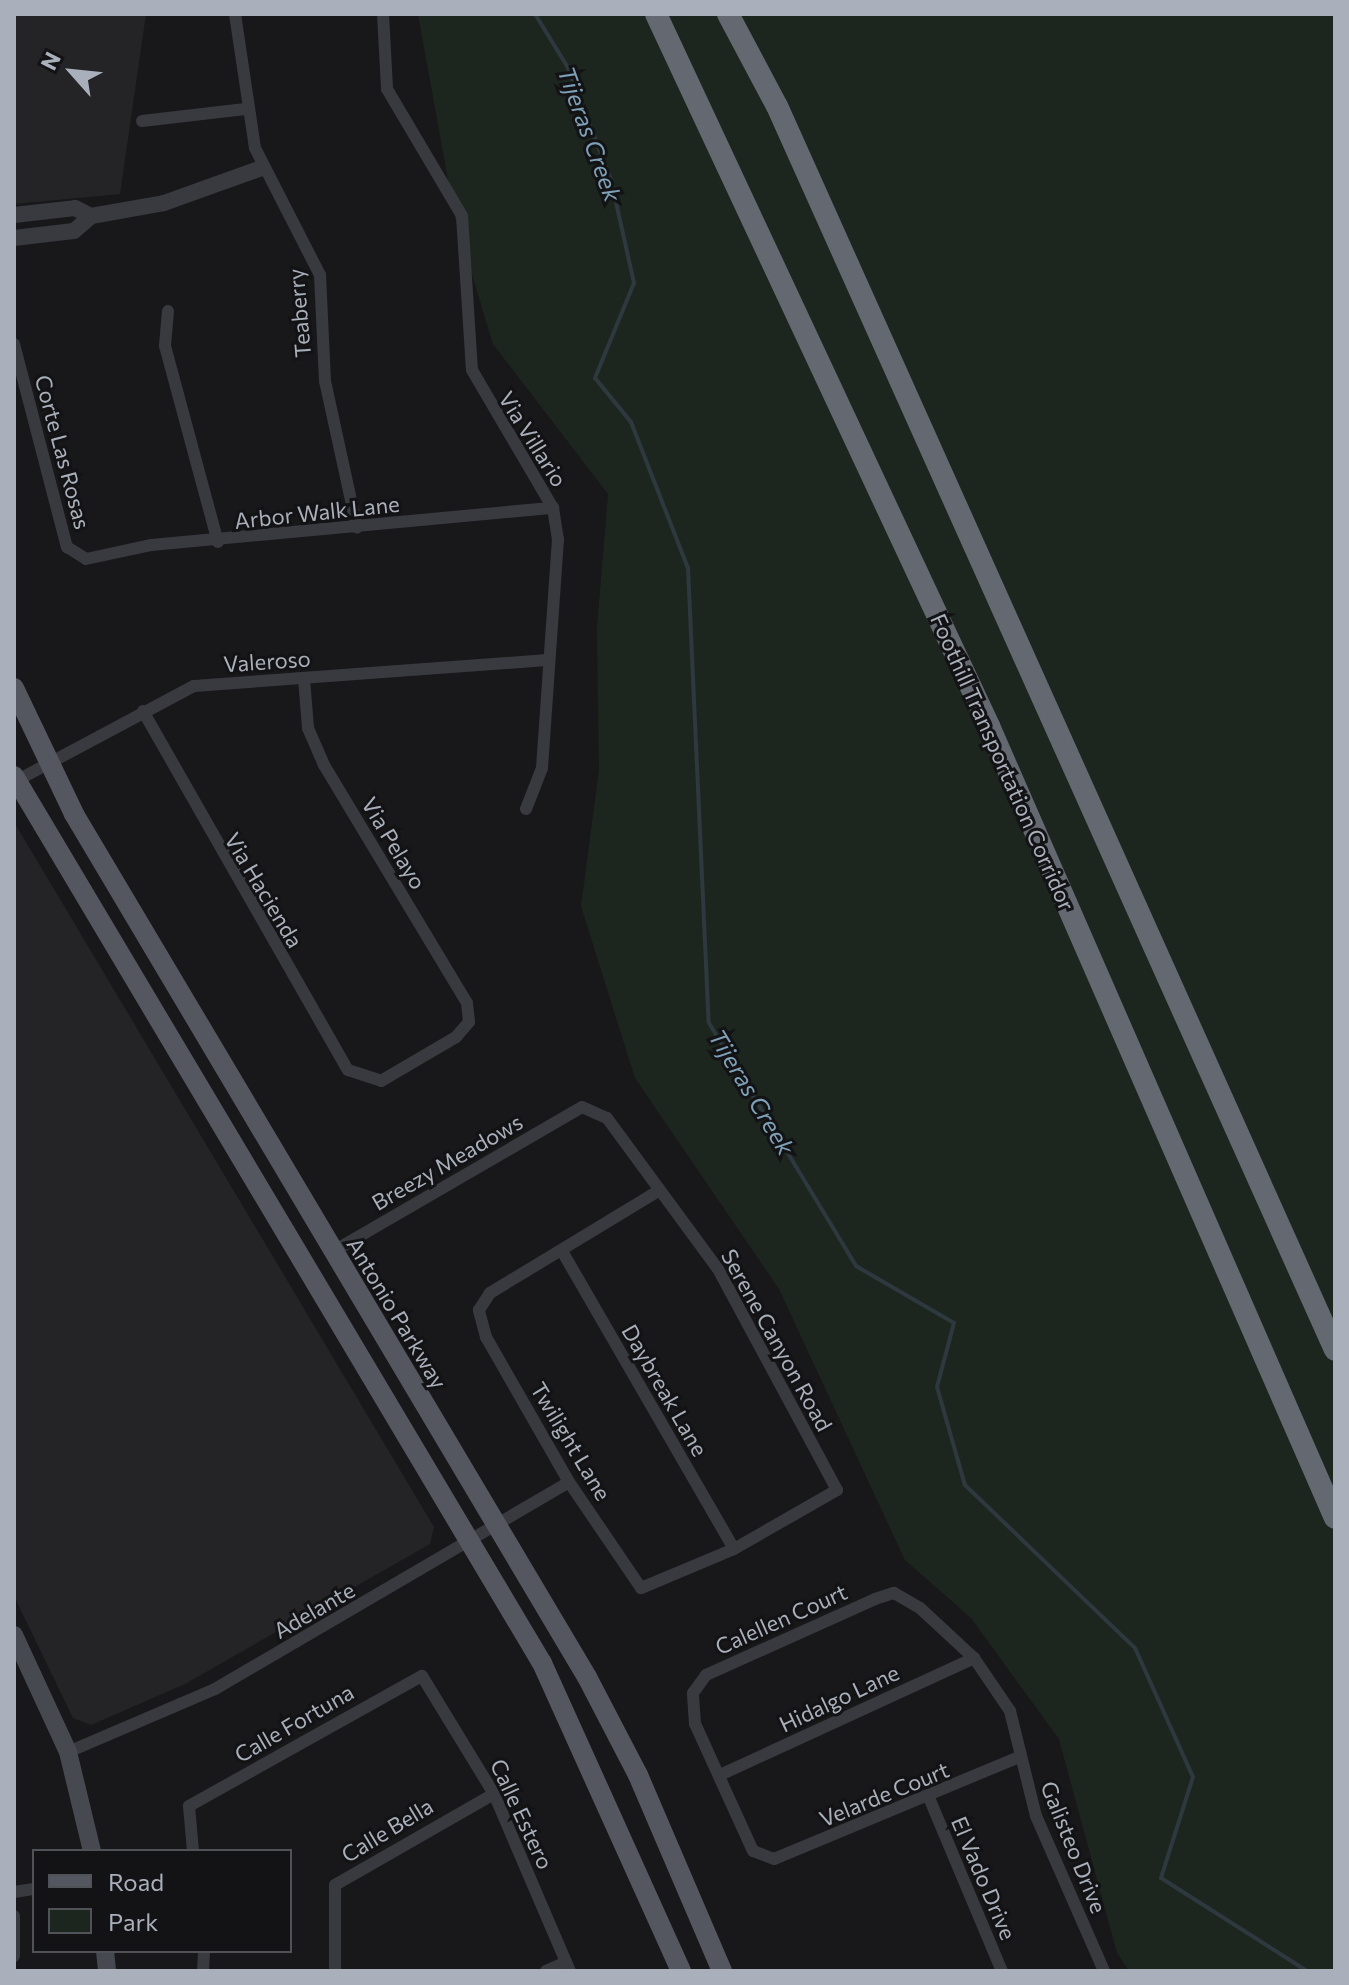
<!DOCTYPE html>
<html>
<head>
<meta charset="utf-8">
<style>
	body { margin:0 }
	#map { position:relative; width:1349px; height:1985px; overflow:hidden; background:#18181a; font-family:Commissioner,sans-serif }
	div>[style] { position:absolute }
	.built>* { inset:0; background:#242427 }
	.green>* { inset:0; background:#1d261e }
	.stream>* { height:4px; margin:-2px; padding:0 2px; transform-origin:2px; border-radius:2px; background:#2d383f }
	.minor>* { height:12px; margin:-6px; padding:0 6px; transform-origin:6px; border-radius:6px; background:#393a3f }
	.tertiary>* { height:16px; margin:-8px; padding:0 8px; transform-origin:8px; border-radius:8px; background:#393a3f }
	.secondary>* { height:18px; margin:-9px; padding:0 9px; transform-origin:9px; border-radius:9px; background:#464950 }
	.primary>* { height:20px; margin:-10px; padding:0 10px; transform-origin:10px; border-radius:10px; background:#54575f }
	.motorway>* { height:22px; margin:-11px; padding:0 11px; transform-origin:11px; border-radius:11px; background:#646971 }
	span { translate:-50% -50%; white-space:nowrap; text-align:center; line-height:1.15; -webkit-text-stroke:6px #131315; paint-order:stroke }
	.street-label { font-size:22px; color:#a9b0bb }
	.water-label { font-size:24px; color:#7fa1b7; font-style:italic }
	.frame { position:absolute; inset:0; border:16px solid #a9b0bb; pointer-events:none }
	.legend { position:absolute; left:32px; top:1849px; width:260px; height:104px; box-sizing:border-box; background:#131315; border:2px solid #4f5257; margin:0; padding:10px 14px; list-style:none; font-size:24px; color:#a9b0bb }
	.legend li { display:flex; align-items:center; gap:16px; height:40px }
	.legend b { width:40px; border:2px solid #4f5257 }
	.north { position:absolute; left:32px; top:32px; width:80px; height:80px; -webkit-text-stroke:6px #131315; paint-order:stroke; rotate:297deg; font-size:22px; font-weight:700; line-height:32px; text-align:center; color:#a9b0bb }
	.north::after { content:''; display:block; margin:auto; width:28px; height:36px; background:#a9b0bb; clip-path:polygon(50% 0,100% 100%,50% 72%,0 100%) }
</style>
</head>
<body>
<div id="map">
	<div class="built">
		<i style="clip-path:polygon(14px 14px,146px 14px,120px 194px,14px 204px)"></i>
		<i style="clip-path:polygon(14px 822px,434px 1527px,430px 1544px,185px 1684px,91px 1725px,73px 1718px,14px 1596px)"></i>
	</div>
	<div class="green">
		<i style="clip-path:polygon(418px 14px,1335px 14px,1335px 1971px,1129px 1971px,1117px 1953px,1059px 1739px,971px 1618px,905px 1560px,779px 1289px,635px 1078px,581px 906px,599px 770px,597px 627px,608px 494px,493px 344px,455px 218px)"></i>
	</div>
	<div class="stream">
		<i style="left:535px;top:14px;width:61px;rotate:58.4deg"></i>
		<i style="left:567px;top:66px;width:122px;rotate:68.9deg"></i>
		<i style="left:611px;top:180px;width:106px;rotate:77.4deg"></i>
		<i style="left:634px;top:283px;width:103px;rotate:112.3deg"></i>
		<i style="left:595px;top:378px;width:57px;rotate:50.7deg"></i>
		<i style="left:631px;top:422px;width:157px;rotate:68.7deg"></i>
		<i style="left:688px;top:568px;width:455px;rotate:87.4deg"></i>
		<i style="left:709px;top:1023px;width:284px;rotate:58.8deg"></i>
		<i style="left:856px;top:1266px;width:113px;rotate:30.2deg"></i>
		<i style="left:954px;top:1323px;width:66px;rotate:104.9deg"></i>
		<i style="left:937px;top:1387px;width:102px;rotate:74.1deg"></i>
		<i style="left:965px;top:1485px;width:236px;rotate:43.8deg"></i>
		<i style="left:1135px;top:1648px;width:141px;rotate:65.8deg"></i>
		<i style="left:1193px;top:1777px;width:106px;rotate:107.6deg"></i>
		<i style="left:1161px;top:1878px;width:173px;rotate:32.5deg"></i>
	</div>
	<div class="minor">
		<i style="left:235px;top:14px;width:135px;rotate:81.5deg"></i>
		<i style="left:255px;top:148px;width:143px;rotate:62.9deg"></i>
		<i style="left:320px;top:275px;width:106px;rotate:87.3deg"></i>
		<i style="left:325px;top:381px;width:150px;rotate:77.7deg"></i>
		<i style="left:383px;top:14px;width:75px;rotate:86.9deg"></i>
		<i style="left:387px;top:89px;width:147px;rotate:59.4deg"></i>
		<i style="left:462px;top:216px;width:154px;rotate:86.3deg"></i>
		<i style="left:472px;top:370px;width:160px;rotate:59.6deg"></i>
		<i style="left:553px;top:508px;width:31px;rotate:81deg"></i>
		<i style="left:558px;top:539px;width:230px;rotate:94deg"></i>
		<i style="left:542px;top:768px;width:44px;rotate:111.3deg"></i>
		<i style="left:142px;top:121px;width:104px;rotate:-6.6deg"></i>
		<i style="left:168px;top:311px;width:35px;rotate:95deg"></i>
		<i style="left:165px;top:346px;width:203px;rotate:74.9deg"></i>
		<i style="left:14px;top:344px;width:210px;rotate:75.4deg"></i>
		<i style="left:67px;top:547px;width:22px;rotate:32deg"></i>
		<i style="left:86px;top:559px;width:66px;rotate:-12.2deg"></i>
		<i style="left:151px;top:545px;width:404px;rotate:-5.3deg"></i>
		<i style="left:143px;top:711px;width:413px;rotate:60.3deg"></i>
		<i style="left:348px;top:1070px;width:35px;rotate:18deg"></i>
		<i style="left:381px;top:1081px;width:87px;rotate:-30.4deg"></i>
		<i style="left:456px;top:1037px;width:20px;rotate:-49deg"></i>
		<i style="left:469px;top:1022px;width:19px;rotate:-96deg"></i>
		<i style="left:467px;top:1003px;width:278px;rotate:-121deg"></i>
		<i style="left:324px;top:765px;width:40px;rotate:-113.4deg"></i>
		<i style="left:308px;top:728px;width:50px;rotate:-94.6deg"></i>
		<i style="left:14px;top:782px;width:204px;rotate:-28.1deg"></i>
		<i style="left:194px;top:686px;width:354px;rotate:-4.2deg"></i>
		<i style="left:562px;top:1251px;width:344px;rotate:60deg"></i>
		<i style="left:332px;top:1252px;width:289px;rotate:-30.1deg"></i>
		<i style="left:582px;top:1107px;width:27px;rotate:24deg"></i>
		<i style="left:607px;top:1118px;width:187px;rotate:53.7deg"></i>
		<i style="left:718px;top:1269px;width:251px;rotate:61.7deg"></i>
		<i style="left:837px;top:1490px;width:119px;rotate:150.2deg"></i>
		<i style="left:734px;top:1549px;width:101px;rotate:157.2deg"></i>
		<i style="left:641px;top:1588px;width:128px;rotate:-124.2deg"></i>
		<i style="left:569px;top:1482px;width:167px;rotate:-119.8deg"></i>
		<i style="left:486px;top:1337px;width:28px;rotate:-105deg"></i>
		<i style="left:479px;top:1310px;width:20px;rotate:-57deg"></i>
		<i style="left:490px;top:1293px;width:195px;rotate:-31.2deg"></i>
		<i style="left:68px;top:1752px;width:160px;rotate:-23.2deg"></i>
		<i style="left:215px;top:1689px;width:410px;rotate:-30.3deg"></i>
		<i style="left:1019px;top:1757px;width:265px;rotate:157.4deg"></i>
		<i style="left:774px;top:1859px;width:22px;rotate:-159deg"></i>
		<i style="left:753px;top:1851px;width:140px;rotate:-114.5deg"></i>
		<i style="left:695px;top:1724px;width:31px;rotate:-94deg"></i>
		<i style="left:693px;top:1693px;width:22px;rotate:-54deg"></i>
		<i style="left:706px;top:1675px;width:185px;rotate:-24.2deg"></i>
		<i style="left:875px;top:1599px;width:20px;rotate:-18deg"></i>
		<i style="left:894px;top:1593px;width:30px;rotate:30deg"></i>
		<i style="left:920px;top:1608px;width:74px;rotate:42.8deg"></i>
		<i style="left:974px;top:1658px;width:64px;rotate:55.8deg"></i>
		<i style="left:1010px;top:1711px;width:108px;rotate:76.1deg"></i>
		<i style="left:1036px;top:1816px;width:169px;rotate:66.3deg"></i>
		<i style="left:720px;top:1775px;width:280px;rotate:-24.7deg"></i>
		<i style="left:930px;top:1800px;width:186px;rotate:67.2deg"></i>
		<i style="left:193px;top:1851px;width:45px;rotate:-95.1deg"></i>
		<i style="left:189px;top:1806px;width:267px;rotate:-29.2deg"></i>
		<i style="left:422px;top:1676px;width:138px;rotate:58.6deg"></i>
		<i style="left:494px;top:1794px;width:193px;rotate:66.8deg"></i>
		<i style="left:14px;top:1892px;width:20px;rotate:-9deg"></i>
		<i style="left:14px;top:1916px;width:40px;rotate:90deg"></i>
		<i style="left:203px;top:1971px;width:20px;rotate:-87deg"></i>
		<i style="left:335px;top:1971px;width:86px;rotate:-90deg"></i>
		<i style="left:335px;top:1885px;width:183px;rotate:-29.8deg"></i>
		<i style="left:546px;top:1971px;width:22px;rotate:-24deg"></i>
	</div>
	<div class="tertiary">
		<i style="left:14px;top:215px;width:61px;rotate:-6.5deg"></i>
		<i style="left:75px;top:208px;width:18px;rotate:27deg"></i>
		<i style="left:14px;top:238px;width:60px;rotate:-6.7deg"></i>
		<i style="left:74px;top:231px;width:23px;rotate:-41deg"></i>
		<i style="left:91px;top:216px;width:74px;rotate:-10.1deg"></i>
		<i style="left:164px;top:203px;width:104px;rotate:-19.7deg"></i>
	</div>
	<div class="secondary">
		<i style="left:14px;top:1635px;width:129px;rotate:65.2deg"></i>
		<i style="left:68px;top:1752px;width:102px;rotate:76.4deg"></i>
		<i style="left:105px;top:1951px;width:20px;rotate:84deg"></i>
	</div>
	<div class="primary">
		<i style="left:14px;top:688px;width:140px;rotate:64.5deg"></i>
		<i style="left:74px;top:814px;width:1004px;rotate:59.27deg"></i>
		<i style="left:587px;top:1677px;width:110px;rotate:62.5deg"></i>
		<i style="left:638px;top:1775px;width:213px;rotate:66.8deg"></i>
		<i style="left:14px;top:776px;width:1032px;rotate:59.24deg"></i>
		<i style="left:542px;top:1663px;width:338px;rotate:65.7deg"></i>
	</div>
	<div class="motorway">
		<i style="left:656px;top:14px;width:786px;rotate:64.93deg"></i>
		<i style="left:989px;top:726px;width:864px;rotate:66.4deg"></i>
		<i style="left:728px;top:14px;width:104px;rotate:62deg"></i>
		<i style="left:777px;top:106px;width:1363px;rotate:65.84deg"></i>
	</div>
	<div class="street-label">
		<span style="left:299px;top:313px;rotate:-95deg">Teaberry</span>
		<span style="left:533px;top:439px;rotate:58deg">Via Villario</span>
		<span style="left:63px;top:452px;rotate:75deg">Corte Las Rosas</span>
		<span style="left:317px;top:512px;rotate:-6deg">Arbor Walk Lane</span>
		<span style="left:267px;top:661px;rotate:-4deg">Valeroso</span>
		<span style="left:1003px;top:762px;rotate:66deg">Foothill Transportation Corridor</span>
		<span style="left:394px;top:843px;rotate:59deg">Via Pelayo</span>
		<span style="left:264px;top:890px;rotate:59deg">Via Hacienda</span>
		<span style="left:447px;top:1162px;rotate:-30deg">Breezy Meadows</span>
		<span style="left:397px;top:1313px;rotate:59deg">Antonio Parkway</span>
		<span style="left:777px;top:1340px;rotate:61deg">Serene Canyon Road</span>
		<span style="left:665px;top:1390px;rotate:60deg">Daybreak Lane</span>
		<span style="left:571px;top:1441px;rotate:59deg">Twilight Lane</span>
		<span style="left:314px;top:1610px;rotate:-30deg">Adelante</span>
		<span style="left:781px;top:1619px;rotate:-24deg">Calellen Court</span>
		<span style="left:839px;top:1698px;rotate:-25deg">Hidalgo Lane</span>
		<span style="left:294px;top:1723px;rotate:-30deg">Calle Fortuna</span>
		<span style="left:884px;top:1794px;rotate:-22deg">Velarde Court</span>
		<span style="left:522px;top:1814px;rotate:65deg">Calle Estero</span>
		<span style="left:387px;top:1830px;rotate:-31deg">Calle Bella</span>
		<span style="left:1074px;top:1847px;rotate:68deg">Galisteo Drive</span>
		<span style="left:984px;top:1878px;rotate:67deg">El Vado Drive</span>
	</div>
	<div class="water-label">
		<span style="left:590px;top:134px;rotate:70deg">Tijeras Creek</span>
		<span style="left:752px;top:1092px;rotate:59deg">Tijeras Creek</span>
	</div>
	<div class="frame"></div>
	<ul class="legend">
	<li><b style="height:10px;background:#54575f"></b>Road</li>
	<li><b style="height:22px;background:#1d261e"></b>Park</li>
	</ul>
	<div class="north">N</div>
</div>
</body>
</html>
